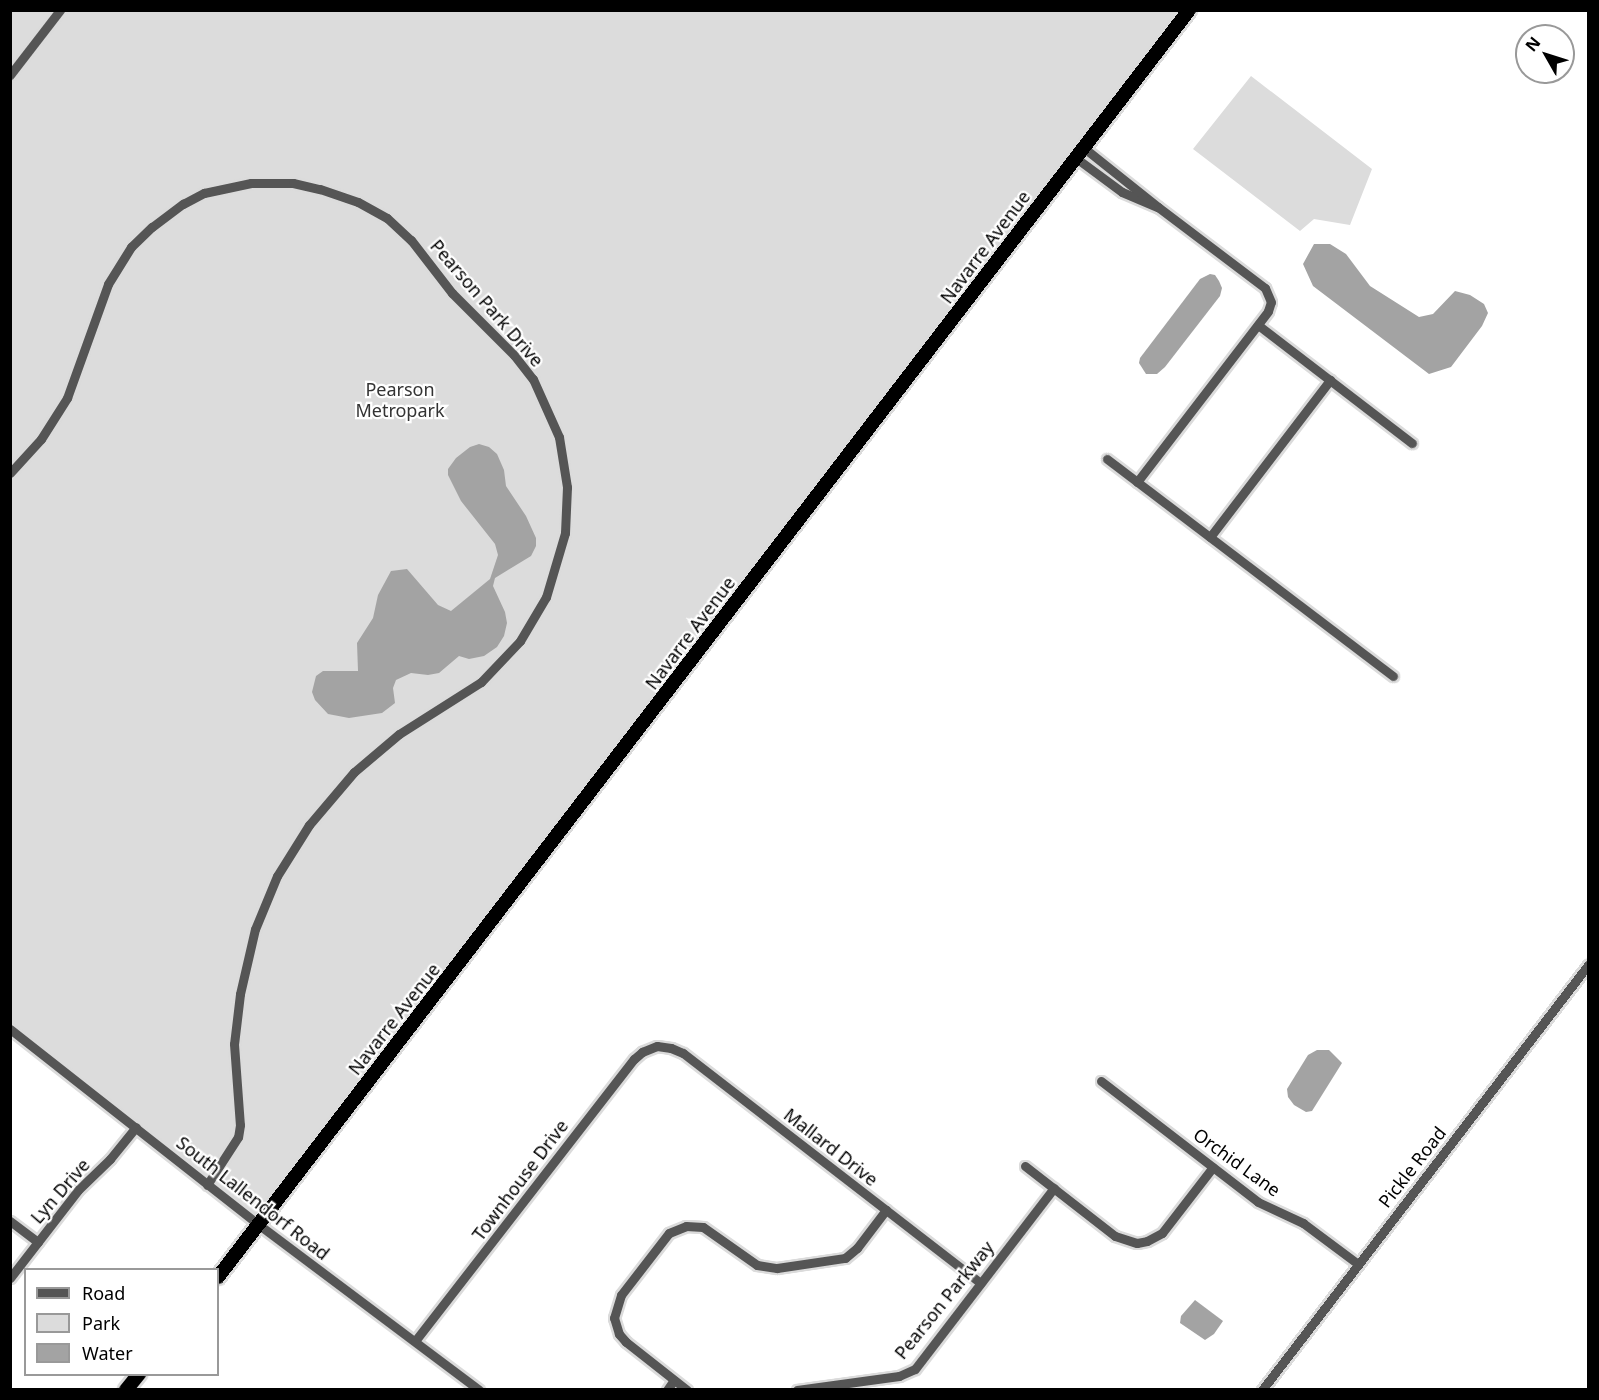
<!DOCTYPE html>
<html>
<head>
<meta charset="utf-8">
<style>
	body { margin:0 }
	#map { position:relative; width:1599px; height:1400px; overflow:hidden; background:#fff; font-family:"Noto Sans",sans-serif }
	div>[style] { position:absolute }
	.green>* { inset:0; background:#dcdcdc }
	.water>* { inset:0; background:#a3a3a3 }
	.roads { filter:drop-shadow(2px 0 #dbdbdb) drop-shadow(-2px 0 #dbdbdb) drop-shadow(0 2px #dbdbdb) drop-shadow(0 -2px #dbdbdb) }
	.minor>* { height:9px; margin:-4.5px; padding:0 4.5px; transform-origin:4.5px; border-radius:4.5px; background:#555 }
	.highway>* { height:14px; margin:-7px; padding:0 7px; transform-origin:7px; border-radius:7px; background:#000 }
	span { translate:-50% -50%; white-space:nowrap; text-align:center; line-height:1.15; -webkit-text-stroke:4.5px #fff; paint-order:stroke }
	.street-label { font-size:18px; color:#000 }
	.park-label { font-size:18px; color:#333 }
	.frame { position:absolute; inset:0; border:12px solid #000; pointer-events:none }
	.legend { position:absolute; left:24px; top:1268px; width:195px; height:108px; box-sizing:border-box; background:#fff; border:2px solid #999; margin:0; padding:8px 10px; list-style:none; font-size:18px; color:#000 }
	.legend li { display:flex; align-items:center; gap:12px; height:30px }
	.legend b { width:30px; border:2px solid #999 }
	.north { position:absolute; left:1515px; top:24px; width:60px; height:60px; box-sizing:border-box; background:#fff; border:2px solid #999; border-radius:50%; rotate:309deg; font-size:16px; font-weight:700; line-height:24px; text-align:center; color:#000 }
	.north::after { content:''; display:block; margin:auto; width:21px; height:27px; background:#000; clip-path:polygon(50% 0,100% 100%,50% 72%,0 100%) }
</style>
</head>
<body>
<div id="map">
	<div class="green">
		<i style="clip-path:polygon(10px 11px,1190px 11px,258px 1224px,11px 1029px)"></i>
		<i style="clip-path:polygon(1251px 76px,1372px 169px,1350px 225px,1314px 219px,1300px 231px,1193px 149px)"></i>
	</div>
	<div class="water">
		<i style="clip-path:polygon(1314px 244px,1330px 244px,1346px 254px,1370px 286px,1419px 317px,1433px 314px,1455px 291px,1470px 295px,1484px 304px,1488px 313px,1482px 326px,1451px 367px,1429px 374px,1313px 286px,1303px 264px)"></i>
		<i style="clip-path:polygon(1210px 274px,1215px 275px,1219px 281px,1222px 288px,1220px 296px,1165px 367px,1157px 374px,1146px 374px,1139px 363px,1140px 358px,1200px 279px)"></i>
		<i style="clip-path:polygon(479px 444px,489px 447px,497px 454px,504px 470px,506px 486px,526px 516px,536px 538px,536px 546px,531px 556px,495px 578px,493px 586px,505px 612px,507px 623px,504px 636px,497px 647px,484px 656px,469px 659px,459px 656px,439px 673px,428px 675px,411px 673px,396px 680px,393px 688px,395px 703px,382px 713px,349px 718px,328px 714px,315px 700px,312px 692px,316px 676px,323px 671px,358px 671px,357px 643px,373px 618px,378px 595px,391px 571px,407px 569px,438px 605px,451px 611px,490px 579px,498px 555px,495px 544px,461px 501px,448px 475px,448px 469px,456px 458px,470px 447px)"></i>
		<i style="clip-path:polygon(1317px 1050px,1329px 1050px,1342px 1063px,1312px 1111px,1306px 1112px,1294px 1105px,1288px 1097px,1287px 1089px,1308px 1055px)"></i>
		<i style="clip-path:polygon(1195px 1300px,1223px 1321px,1214px 1334px,1205px 1340px,1180px 1323px,1181px 1316px)"></i>
	</div>
	<div class="roads">
		<div class="minor">
			<i style="left:10px;top:75px;width:82px;rotate:-52.4deg"></i>
			<i style="left:1076px;top:158px;width:57px;rotate:36.5deg"></i>
			<i style="left:1122px;top:192px;width:39px;rotate:23deg"></i>
			<i style="left:1158px;top:207px;width:95px;rotate:-141.4deg"></i>
			<i style="left:1258px;top:325px;width:194px;rotate:37.5deg"></i>
			<i style="left:1107px;top:459px;width:359px;rotate:37.2deg"></i>
			<i style="left:10px;top:473px;width:46px;rotate:-47.6deg"></i>
			<i style="left:41px;top:439px;width:49px;rotate:-57.6deg"></i>
			<i style="left:67px;top:398px;width:121px;rotate:-70.2deg"></i>
			<i style="left:108px;top:284px;width:44px;rotate:-58.1deg"></i>
			<i style="left:131px;top:247px;width:29px;rotate:-44deg"></i>
			<i style="left:152px;top:227px;width:39px;rotate:-37deg"></i>
			<i style="left:183px;top:204px;width:24px;rotate:-28deg"></i>
			<i style="left:204px;top:193px;width:48px;rotate:-12deg"></i>
			<i style="left:251px;top:183px;width:42px"></i>
			<i style="left:293px;top:183px;width:28px;rotate:13deg"></i>
			<i style="left:320px;top:189px;width:40px;rotate:18.9deg"></i>
			<i style="left:358px;top:202px;width:33px;rotate:29deg"></i>
			<i style="left:387px;top:218px;width:33px;rotate:43deg"></i>
			<i style="left:411px;top:240px;width:67px;rotate:52.3deg"></i>
			<i style="left:452px;top:293px;width:88px;rotate:45deg"></i>
			<i style="left:514px;top:355px;width:31px;rotate:52deg"></i>
			<i style="left:533px;top:379px;width:64px;rotate:65.9deg"></i>
			<i style="left:559px;top:437px;width:51px;rotate:80.9deg"></i>
			<i style="left:567px;top:487px;width:46px;rotate:92.5deg"></i>
			<i style="left:565px;top:533px;width:67px;rotate:106.5deg"></i>
			<i style="left:546px;top:597px;width:51px;rotate:120.6deg"></i>
			<i style="left:520px;top:641px;width:57px;rotate:133.6deg"></i>
			<i style="left:481px;top:682px;width:97px;rotate:147.6deg"></i>
			<i style="left:399px;top:734px;width:59px;rotate:139.8deg"></i>
			<i style="left:354px;top:772px;width:70px;rotate:130.3deg"></i>
			<i style="left:309px;top:825px;width:60px;rotate:122.1deg"></i>
			<i style="left:277px;top:876px;width:57px;rotate:112.5deg"></i>
			<i style="left:255px;top:929px;width:67px;rotate:103deg"></i>
			<i style="left:240px;top:994px;width:50px;rotate:96.8deg"></i>
			<i style="left:234px;top:1044px;width:81px;rotate:85.8deg"></i>
			<i style="left:240px;top:1125px;width:12px;rotate:99deg"></i>
			<i style="left:238px;top:1137px;width:57px;rotate:122.9deg"></i>
			<i style="left:1137px;top:482px;width:215px;rotate:-52.5deg"></i>
			<i style="left:1268px;top:311px;width:9px;rotate:-72deg"></i>
			<i style="left:1271px;top:302px;width:15px;rotate:-113deg"></i>
			<i style="left:1265px;top:288px;width:134px;rotate:-142.9deg"></i>
			<i style="left:1210px;top:537px;width:198px;rotate:-52.6deg"></i>
			<i style="left:10px;top:1029px;width:315px;rotate:38.2deg"></i>
			<i style="left:258px;top:1224px;width:276px;rotate:36.9deg"></i>
			<i style="left:1101px;top:1081px;width:198px;rotate:37.6deg"></i>
			<i style="left:1258px;top:1202px;width:50px;rotate:25deg"></i>
			<i style="left:1303px;top:1223px;width:69px;rotate:36.7deg"></i>
			<i style="left:1025px;top:1166px;width:114px;rotate:37.9deg"></i>
			<i style="left:1115px;top:1236px;width:23px;rotate:18deg"></i>
			<i style="left:1137px;top:1243px;width:10px;rotate:-11deg"></i>
			<i style="left:1147px;top:1241px;width:17px;rotate:-28deg"></i>
			<i style="left:1162px;top:1233px;width:83px;rotate:-52.3deg"></i>
			<i style="left:10px;top:1221px;width:35px;rotate:37deg"></i>
			<i style="left:10px;top:1278px;width:111px;rotate:-52.3deg"></i>
			<i style="left:78px;top:1190px;width:45px;rotate:-44.1deg"></i>
			<i style="left:110px;top:1159px;width:41px;rotate:-50.9deg"></i>
			<i style="left:415px;top:1341px;width:357px;rotate:-52.2deg"></i>
			<i style="left:634px;top:1059px;width:11px;rotate:-41deg"></i>
			<i style="left:642px;top:1052px;width:16px;rotate:-22deg"></i>
			<i style="left:657px;top:1046px;width:14px;rotate:8deg"></i>
			<i style="left:671px;top:1048px;width:13px;rotate:23deg"></i>
			<i style="left:683px;top:1053px;width:376px;rotate:37.7deg"></i>
			<i style="left:667px;top:1390px;width:12px;rotate:-55deg"></i>
			<i style="left:687px;top:1390px;width:78px;rotate:-141.8deg"></i>
			<i style="left:626px;top:1342px;width:11px;rotate:-131deg"></i>
			<i style="left:619px;top:1334px;width:17px;rotate:-107deg"></i>
			<i style="left:614px;top:1318px;width:24px;rotate:-73deg"></i>
			<i style="left:621px;top:1295px;width:78px;rotate:-52.3deg"></i>
			<i style="left:669px;top:1233px;width:18px;rotate:-22deg"></i>
			<i style="left:686px;top:1226px;width:17px;rotate:3deg"></i>
			<i style="left:703px;top:1227px;width:66px;rotate:35.1deg"></i>
			<i style="left:757px;top:1265px;width:20px;rotate:9deg"></i>
			<i style="left:777px;top:1268px;width:69px;rotate:-8.4deg"></i>
			<i style="left:845px;top:1258px;width:16px;rotate:-40deg"></i>
			<i style="left:857px;top:1248px;width:48px;rotate:-52.7deg"></i>
			<i style="left:797px;top:1390px;width:103px;rotate:-7.8deg"></i>
			<i style="left:899px;top:1376px;width:17px;rotate:-24deg"></i>
			<i style="left:915px;top:1369px;width:228px;rotate:-52.5deg"></i>
			<i style="left:1262px;top:1390px;width:536px;rotate:-52.51deg"></i>
		</div>
		<div class="highway">
			<i style="left:218px;top:1277px;width:1596px;rotate:-52.53deg"></i>
			<i style="left:126px;top:1390px;width:21px;rotate:-51deg"></i>
		</div>
	</div>
	<div class="street-label">
		<span style="left:985px;top:247px;rotate:-53deg">Navarre Avenue</span>
		<span style="left:487px;top:303px;rotate:49deg">Pearson Park Drive</span>
		<span style="left:690px;top:633px;rotate:-53deg">Navarre Avenue</span>
		<span style="left:394px;top:1019px;rotate:-52deg">Navarre Avenue</span>
		<span style="left:831px;top:1147px;rotate:38deg">Mallard Drive</span>
		<span style="left:1237px;top:1162px;rotate:36deg">Orchid Lane</span>
		<span style="left:1412px;top:1167px;rotate:-52deg">Pickle Road</span>
		<span style="left:520px;top:1180px;rotate:-53deg">Townhouse Drive</span>
		<span style="left:60px;top:1191px;rotate:-49deg">Lyn Drive</span>
		<span style="left:253px;top:1198px;rotate:38deg">South Lallendorf Road</span>
		<span style="left:944px;top:1300px;rotate:-51deg">Pearson Parkway</span>
	</div>
	<div class="park-label">
		<span style="left:400px;top:400px">Pearson<br>Metropark</span>
	</div>
	<div class="frame"></div>
	<ul class="legend">
	<li><b style="height:8px;background:#555"></b>Road</li>
	<li><b style="height:16px;background:#dcdcdc"></b>Park</li>
	<li><b style="height:16px;background:#a3a3a3"></b>Water</li>
	</ul>
	<div class="north">N</div>
</div>
</body>
</html>
